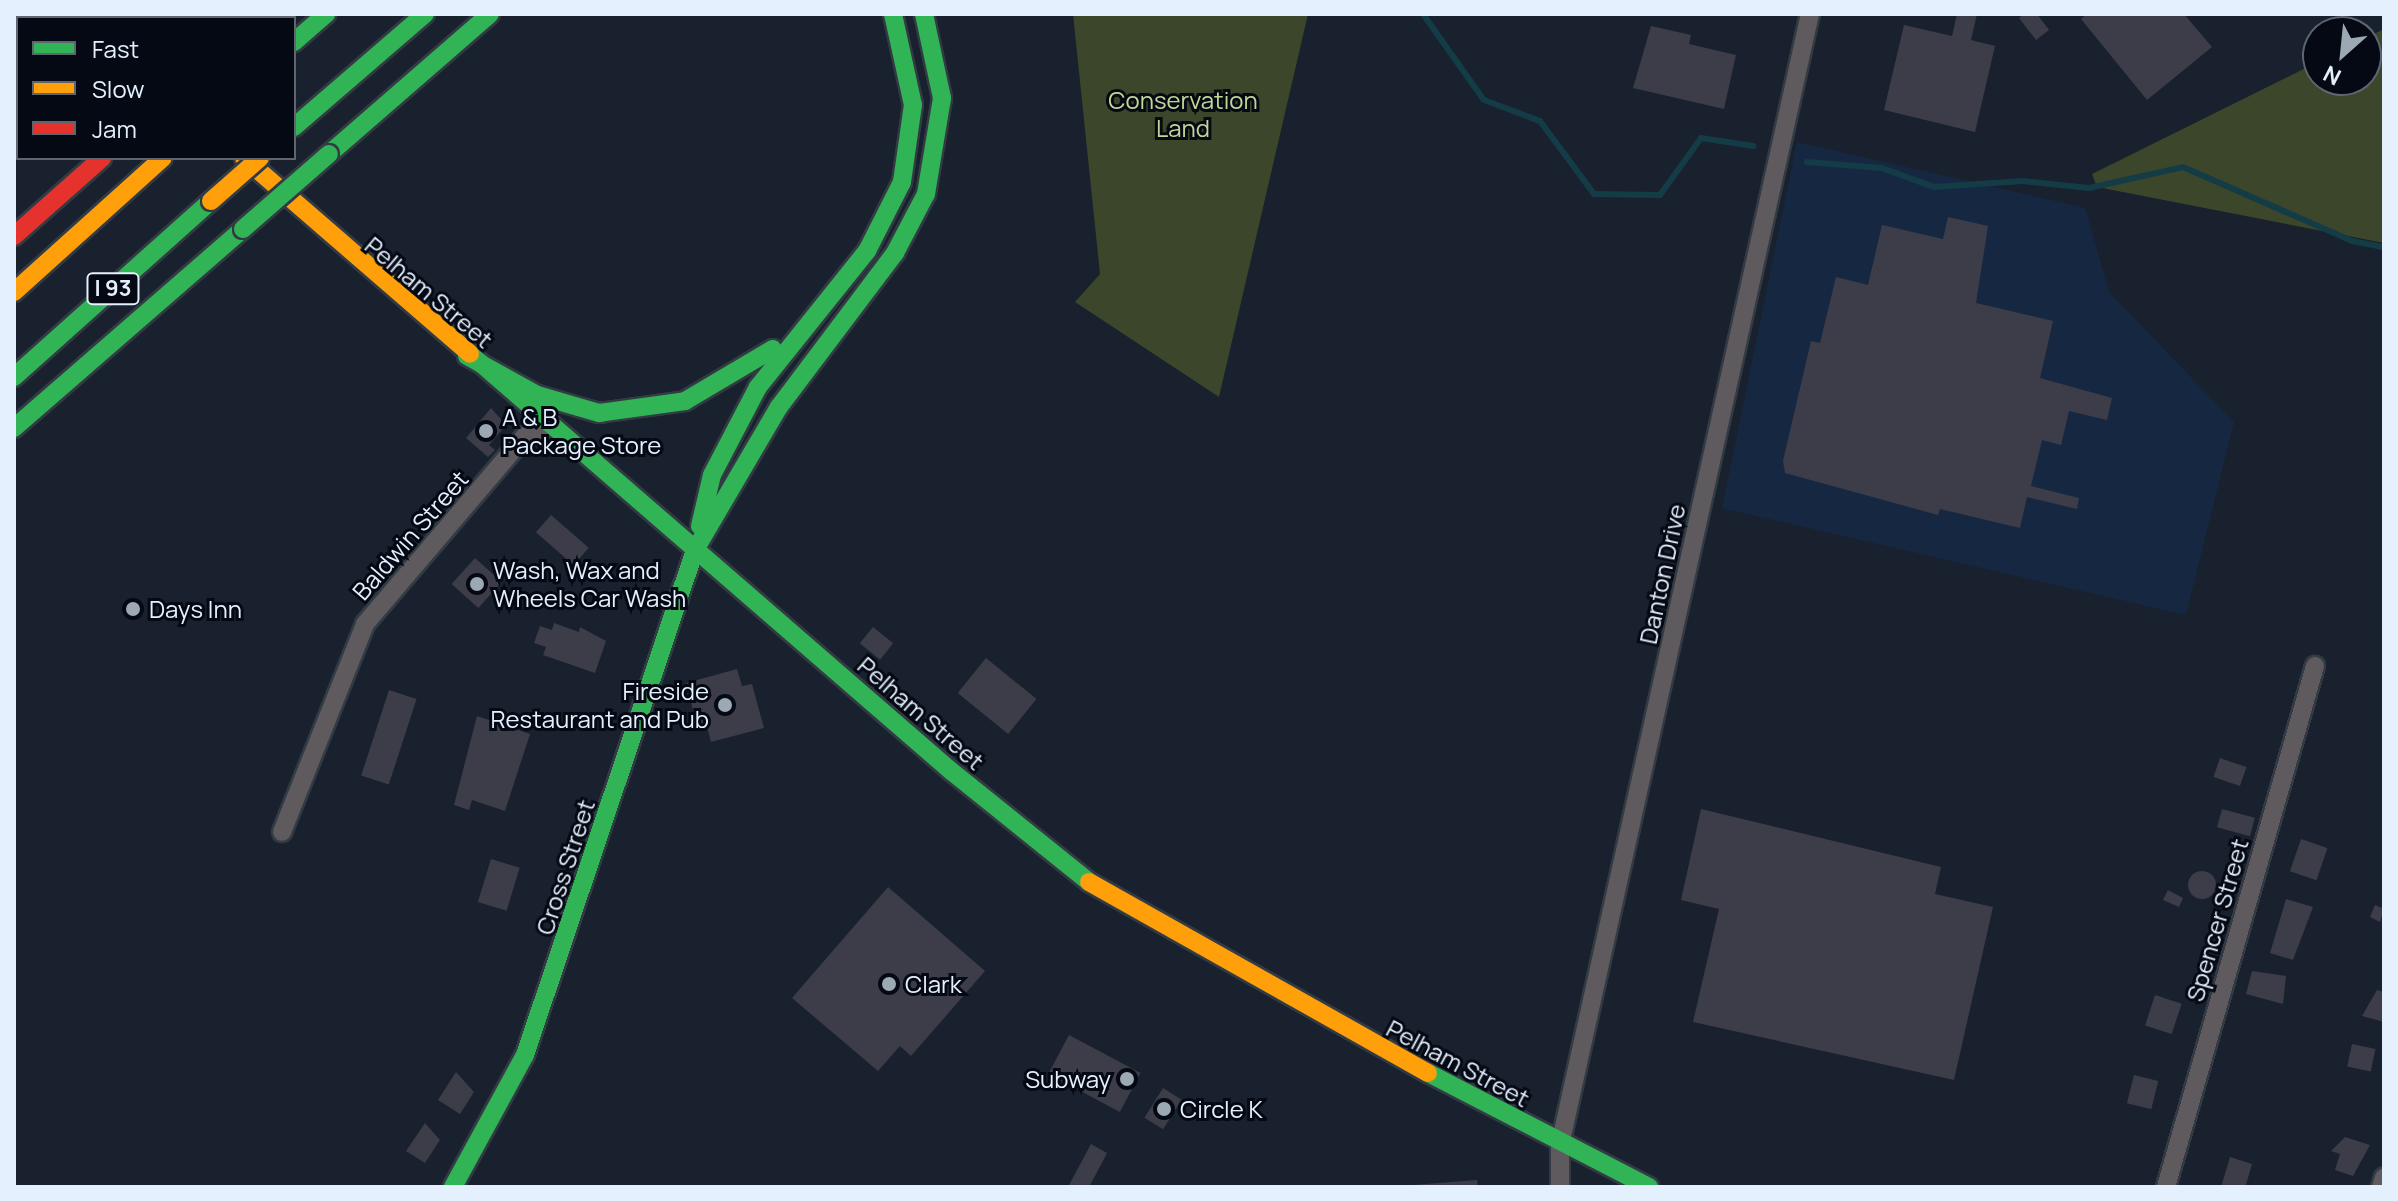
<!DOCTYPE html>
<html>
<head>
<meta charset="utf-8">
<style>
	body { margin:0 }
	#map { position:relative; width:2398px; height:1201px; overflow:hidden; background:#18212d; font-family:Manrope,sans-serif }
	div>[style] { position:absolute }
	.built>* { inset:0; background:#162841 }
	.green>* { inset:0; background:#3b462a }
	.stream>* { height:6px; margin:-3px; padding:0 3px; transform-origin:3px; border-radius:3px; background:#133c47 }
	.building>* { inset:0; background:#3d3d49; transform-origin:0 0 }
	.round { border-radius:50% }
	.roads { filter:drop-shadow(2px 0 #323b44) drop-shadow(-2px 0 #323b44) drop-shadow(0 2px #323b44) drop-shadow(0 -2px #323b44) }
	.street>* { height:18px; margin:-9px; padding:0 9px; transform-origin:9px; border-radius:9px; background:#5e5a5d }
	.fast>* { height:18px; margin:-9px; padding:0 9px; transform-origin:9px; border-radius:9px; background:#30b455 }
	.slow>* { height:18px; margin:-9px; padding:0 9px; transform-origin:9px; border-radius:9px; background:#ff9f0a }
	.jam>* { height:18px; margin:-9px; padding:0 9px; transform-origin:9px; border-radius:9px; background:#e5322d }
	.bridges { filter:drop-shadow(2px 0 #323b44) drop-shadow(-2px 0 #323b44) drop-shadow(0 2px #323b44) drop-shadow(0 -2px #323b44) }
	.fast-bridge>* { height:18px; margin:-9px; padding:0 9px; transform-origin:9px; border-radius:9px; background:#30b455 }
	.slow-bridge>* { height:18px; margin:-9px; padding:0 9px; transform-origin:9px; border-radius:9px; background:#ff9f0a }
	.dots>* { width:22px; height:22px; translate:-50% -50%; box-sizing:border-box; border:4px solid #040913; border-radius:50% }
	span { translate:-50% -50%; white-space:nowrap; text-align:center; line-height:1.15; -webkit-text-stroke:6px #040913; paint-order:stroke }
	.shield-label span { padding:2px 6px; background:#040913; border:2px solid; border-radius:6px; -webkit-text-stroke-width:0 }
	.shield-label { font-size:22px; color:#e5f0fe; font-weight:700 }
	.park-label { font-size:24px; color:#c0d894 }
	.street-label { font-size:24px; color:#e5f0fe }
	.poi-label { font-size:24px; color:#e5f0fe }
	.left { translate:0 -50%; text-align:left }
	.right { translate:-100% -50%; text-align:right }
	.frame { position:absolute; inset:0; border:16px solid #e5f0fe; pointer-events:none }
	.legend { position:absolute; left:16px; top:16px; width:280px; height:144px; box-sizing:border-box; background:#040913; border:2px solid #5e6571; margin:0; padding:10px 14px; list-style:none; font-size:24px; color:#e5f0fe }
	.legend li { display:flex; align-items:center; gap:16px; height:40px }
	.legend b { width:40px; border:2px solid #5e6571 }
	.north { position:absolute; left:2302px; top:16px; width:80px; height:80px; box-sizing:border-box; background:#040913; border:2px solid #5e6571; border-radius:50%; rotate:207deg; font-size:22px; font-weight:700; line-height:32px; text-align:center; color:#e5f0fe }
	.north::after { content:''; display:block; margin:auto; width:28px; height:36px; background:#9da8b5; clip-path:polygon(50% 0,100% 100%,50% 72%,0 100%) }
</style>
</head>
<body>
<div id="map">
	<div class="built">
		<i style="clip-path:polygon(1797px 142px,2085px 208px,2109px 292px,2234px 422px,2186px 615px,1722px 508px)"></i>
	</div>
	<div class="green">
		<i style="clip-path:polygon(1073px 14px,1308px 14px,1219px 397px,1075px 302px,1100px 274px)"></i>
		<i style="clip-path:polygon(2384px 29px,2384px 243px,2097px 187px,2092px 174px,2318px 62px,2318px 80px,2366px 80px,2366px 38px)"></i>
	</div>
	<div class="stream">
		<i style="left:1423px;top:14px;width:105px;rotate:54.7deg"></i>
		<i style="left:1484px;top:100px;width:60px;rotate:20.6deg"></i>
		<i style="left:1540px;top:121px;width:91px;rotate:53.5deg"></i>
		<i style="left:1594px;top:194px;width:66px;rotate:0.9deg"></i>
		<i style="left:1660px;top:195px;width:70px;rotate:-54.3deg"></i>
		<i style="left:1701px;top:138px;width:53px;rotate:8.7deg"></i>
		<i style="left:14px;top:115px;width:5px;rotate:-37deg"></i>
		<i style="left:1807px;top:162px;width:75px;rotate:4.6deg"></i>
		<i style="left:1882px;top:168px;width:55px;rotate:20.1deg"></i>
		<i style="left:1934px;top:187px;width:89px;rotate:-3.9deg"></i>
		<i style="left:2023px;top:181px;width:66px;rotate:6.1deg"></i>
		<i style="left:2089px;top:188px;width:96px;rotate:-12.6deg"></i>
		<i style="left:2183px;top:167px;width:184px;rotate:23.6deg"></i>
		<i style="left:2352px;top:241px;width:33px;rotate:11deg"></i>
	</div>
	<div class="building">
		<i style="clip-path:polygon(1957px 14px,1977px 14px,1971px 40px,1995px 46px,1975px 132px,1884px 110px,1904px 25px,1952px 36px)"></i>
		<i style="clip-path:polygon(2024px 14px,2037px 14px,2049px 30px,2036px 40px,2019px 18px)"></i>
		<i style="clip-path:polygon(2087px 14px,2184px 14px,2212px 47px,2147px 100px,2081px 19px)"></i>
		<i style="clip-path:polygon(1651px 26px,1691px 35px,1689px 44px,1736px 55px,1724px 109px,1633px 88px)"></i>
		<i style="clip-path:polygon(1948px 217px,1988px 226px,1976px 303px,2053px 321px,2040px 378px,2112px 398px,2107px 420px,2069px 411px,2061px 445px,2042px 440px,2031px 486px,2079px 498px,2077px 509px,2027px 497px,2020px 528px,1940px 509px,1938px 515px,1785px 473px,1783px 461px,1811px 341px,1820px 343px,1836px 277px,1868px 285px,1882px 225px,1943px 239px)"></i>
		<i style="clip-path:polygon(491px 408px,506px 425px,489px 445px,495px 450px,488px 457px,466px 438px)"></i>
		<i style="left:551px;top:515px;width:50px;height:23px;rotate:41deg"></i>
		<i style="left:475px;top:558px;width:36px;height:35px;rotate:42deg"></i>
		<i style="clip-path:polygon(554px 623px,579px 632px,580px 627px,606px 641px,595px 673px,543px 655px,546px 647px,534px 643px,540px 626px,552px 630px)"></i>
		<i style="left:873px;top:627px;width:26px;height:21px;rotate:39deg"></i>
		<i style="left:986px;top:658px;width:65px;height:45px;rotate:39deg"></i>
		<i style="clip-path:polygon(737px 669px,742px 686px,752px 684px,764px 728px,711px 742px,706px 723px,697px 726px,686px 683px)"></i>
		<i style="left:389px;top:690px;width:29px;height:90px;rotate:18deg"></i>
		<i style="clip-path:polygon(477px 716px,530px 734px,505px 811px,472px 800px,469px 810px,454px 805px)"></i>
		<i style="left:2220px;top:758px;width:28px;height:20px;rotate:19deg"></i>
		<i style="clip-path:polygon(1701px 809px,1941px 867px,1935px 894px,1993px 907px,1954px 1080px,1693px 1022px,1719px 909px,1681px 900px)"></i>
		<i style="left:2222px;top:809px;width:34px;height:19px;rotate:15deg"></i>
		<i style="left:2301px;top:839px;width:28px;height:34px;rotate:19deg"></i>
		<i style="left:491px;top:859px;width:30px;height:45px;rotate:17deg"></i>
		<i class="round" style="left:2188px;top:871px;width:28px;height:28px"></i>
		<i style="clip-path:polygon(888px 887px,985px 971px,911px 1056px,900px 1046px,878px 1071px,792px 998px)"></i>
		<i style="clip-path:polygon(2168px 890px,2183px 898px,2179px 907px,2163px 900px)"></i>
		<i style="clip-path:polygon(2286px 899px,2313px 907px,2293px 960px,2270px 953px)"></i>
		<i style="clip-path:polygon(2375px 905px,2384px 909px,2380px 922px,2370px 917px)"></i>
		<i style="clip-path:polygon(2252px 971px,2286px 976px,2283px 1004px,2246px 994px)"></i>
		<i style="clip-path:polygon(2377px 990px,2384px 992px,2384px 1022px,2362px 1016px)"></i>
		<i style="left:2155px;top:995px;width:28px;height:32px;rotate:18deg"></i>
		<i style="left:1069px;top:1035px;width:81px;height:44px;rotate:28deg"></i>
		<i style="left:2352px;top:1044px;width:24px;height:23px;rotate:12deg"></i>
		<i style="clip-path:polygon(456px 1072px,474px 1092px,460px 1114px,438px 1100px)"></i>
		<i style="left:2134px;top:1075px;width:25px;height:29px;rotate:14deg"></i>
		<i style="left:1163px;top:1088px;width:22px;height:35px;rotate:32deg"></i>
		<i style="clip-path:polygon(425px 1123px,440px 1140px,425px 1163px,406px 1151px)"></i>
		<i style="clip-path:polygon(2345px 1137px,2370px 1145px,2353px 1176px,2335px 1170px,2340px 1154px,2331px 1151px)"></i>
		<i style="clip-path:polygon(1091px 1144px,1107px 1153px,1095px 1176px,1089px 1187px,1068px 1187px)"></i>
		<i style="clip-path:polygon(2230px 1157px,2252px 1164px,2246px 1185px,2221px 1187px)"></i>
		<i style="clip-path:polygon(1477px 1180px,1478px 1187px,1413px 1187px,1413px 1185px)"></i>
	</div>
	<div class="roads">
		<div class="street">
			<i style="left:282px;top:832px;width:224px;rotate:-68.2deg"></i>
			<i style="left:365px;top:624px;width:248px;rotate:-49.6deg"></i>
			<i style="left:526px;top:435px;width:27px;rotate:-20deg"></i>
			<i style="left:1560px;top:1187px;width:42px;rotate:-90deg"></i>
			<i style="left:1560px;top:1145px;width:1158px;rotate:-77.54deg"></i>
			<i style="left:2166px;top:1187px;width:542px;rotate:-74.04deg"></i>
			<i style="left:2381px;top:1187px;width:10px;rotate:-73deg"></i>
		</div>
		<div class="fast">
			<i style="left:93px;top:14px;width:6px;rotate:45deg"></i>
			<i style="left:294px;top:42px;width:43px;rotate:-41.2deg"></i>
			<i style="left:294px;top:127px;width:173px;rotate:-40.8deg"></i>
			<i style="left:329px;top:154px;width:213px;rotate:-41deg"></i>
			<i style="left:470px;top:354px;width:637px;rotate:40.92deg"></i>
			<i style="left:951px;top:771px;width:177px;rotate:38.8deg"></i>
			<i style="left:467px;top:356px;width:80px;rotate:29.1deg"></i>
			<i style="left:537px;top:395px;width:65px;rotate:16.2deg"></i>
			<i style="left:599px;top:413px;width:87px;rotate:-7.9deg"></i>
			<i style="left:685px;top:401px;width:102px;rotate:-30.6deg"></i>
			<i style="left:14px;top:377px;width:264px;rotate:-41.8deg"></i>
			<i style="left:14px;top:428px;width:303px;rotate:-41deg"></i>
			<i style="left:700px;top:526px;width:52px;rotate:-76.8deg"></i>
			<i style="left:712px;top:475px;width:99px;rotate:-62.4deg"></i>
			<i style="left:758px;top:387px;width:174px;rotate:-51.3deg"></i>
			<i style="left:867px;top:251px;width:77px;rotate:-63.1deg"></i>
			<i style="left:902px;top:182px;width:78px;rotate:-81.9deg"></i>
			<i style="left:913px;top:105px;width:93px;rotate:-102.4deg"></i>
			<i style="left:695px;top:550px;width:166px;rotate:-59.6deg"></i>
			<i style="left:779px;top:407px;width:193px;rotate:-53deg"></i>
			<i style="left:895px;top:253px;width:67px;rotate:-62.3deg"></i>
			<i style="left:926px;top:194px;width:97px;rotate:-80.5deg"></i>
			<i style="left:942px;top:98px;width:86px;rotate:-102.1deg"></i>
			<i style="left:1428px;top:1073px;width:249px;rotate:27.3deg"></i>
			<i style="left:453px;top:1187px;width:150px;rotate:-61.4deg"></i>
			<i style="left:525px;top:1055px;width:533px;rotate:-71.4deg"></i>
		</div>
		<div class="slow">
			<i style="left:260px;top:18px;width:6px;rotate:-39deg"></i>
			<i style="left:244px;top:158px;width:299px;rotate:40.9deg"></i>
			<i style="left:14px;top:292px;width:200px;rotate:-42deg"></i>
			<i style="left:1089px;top:882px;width:389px;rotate:29.4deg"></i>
		</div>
		<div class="jam">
			<i style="left:14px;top:236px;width:118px;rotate:-41.6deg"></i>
		</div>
	</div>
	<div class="bridges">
		<div class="fast-bridge">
			<i style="left:243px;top:229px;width:114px;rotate:-41.1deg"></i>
		</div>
		<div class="slow-bridge">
			<i style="left:211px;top:201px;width:65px;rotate:-41.3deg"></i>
		</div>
	</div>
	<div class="dots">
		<i style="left:486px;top:431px;background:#9da8b5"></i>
		<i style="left:477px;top:584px;background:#9da8b5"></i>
		<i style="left:133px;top:609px;background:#9da8b5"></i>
		<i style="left:725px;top:705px;background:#9da8b5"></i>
		<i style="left:889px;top:984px;background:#9da8b5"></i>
		<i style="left:1127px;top:1079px;background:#9da8b5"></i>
		<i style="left:1164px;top:1109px;background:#9da8b5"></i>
	</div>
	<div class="shield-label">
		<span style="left:113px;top:289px">I 93</span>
	</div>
	<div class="park-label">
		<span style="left:1183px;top:114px">Conservation<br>Land</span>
	</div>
	<div class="street-label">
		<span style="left:429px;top:292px;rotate:40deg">Pelham Street</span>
		<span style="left:410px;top:535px;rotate:-49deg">Baldwin Street</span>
		<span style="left:1662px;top:574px;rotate:-78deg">Danton Drive</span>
		<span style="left:921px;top:713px;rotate:41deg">Pelham Street</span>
		<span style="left:565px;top:867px;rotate:-72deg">Cross Street</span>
		<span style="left:2217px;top:920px;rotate:-74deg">Spencer Street</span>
		<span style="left:1458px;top:1063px;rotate:28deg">Pelham Street</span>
	</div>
	<div class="poi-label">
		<span class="left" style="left:502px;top:431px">A &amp; B<br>Package Store</span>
		<span class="left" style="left:493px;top:584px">Wash, Wax and<br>Wheels Car Wash</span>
		<span class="left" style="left:149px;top:609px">Days Inn</span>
		<span class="right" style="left:709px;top:705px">Fireside<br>Restaurant and Pub</span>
		<span class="left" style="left:905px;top:984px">Clark</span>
		<span class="right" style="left:1111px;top:1079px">Subway</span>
		<span class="left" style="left:1180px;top:1109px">Circle K</span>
	</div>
	<div class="frame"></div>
	<ul class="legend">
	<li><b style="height:10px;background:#30b455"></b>Fast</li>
	<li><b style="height:10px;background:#ff9f0a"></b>Slow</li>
	<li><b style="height:10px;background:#e5322d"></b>Jam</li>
	</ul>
	<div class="north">N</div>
</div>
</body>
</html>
